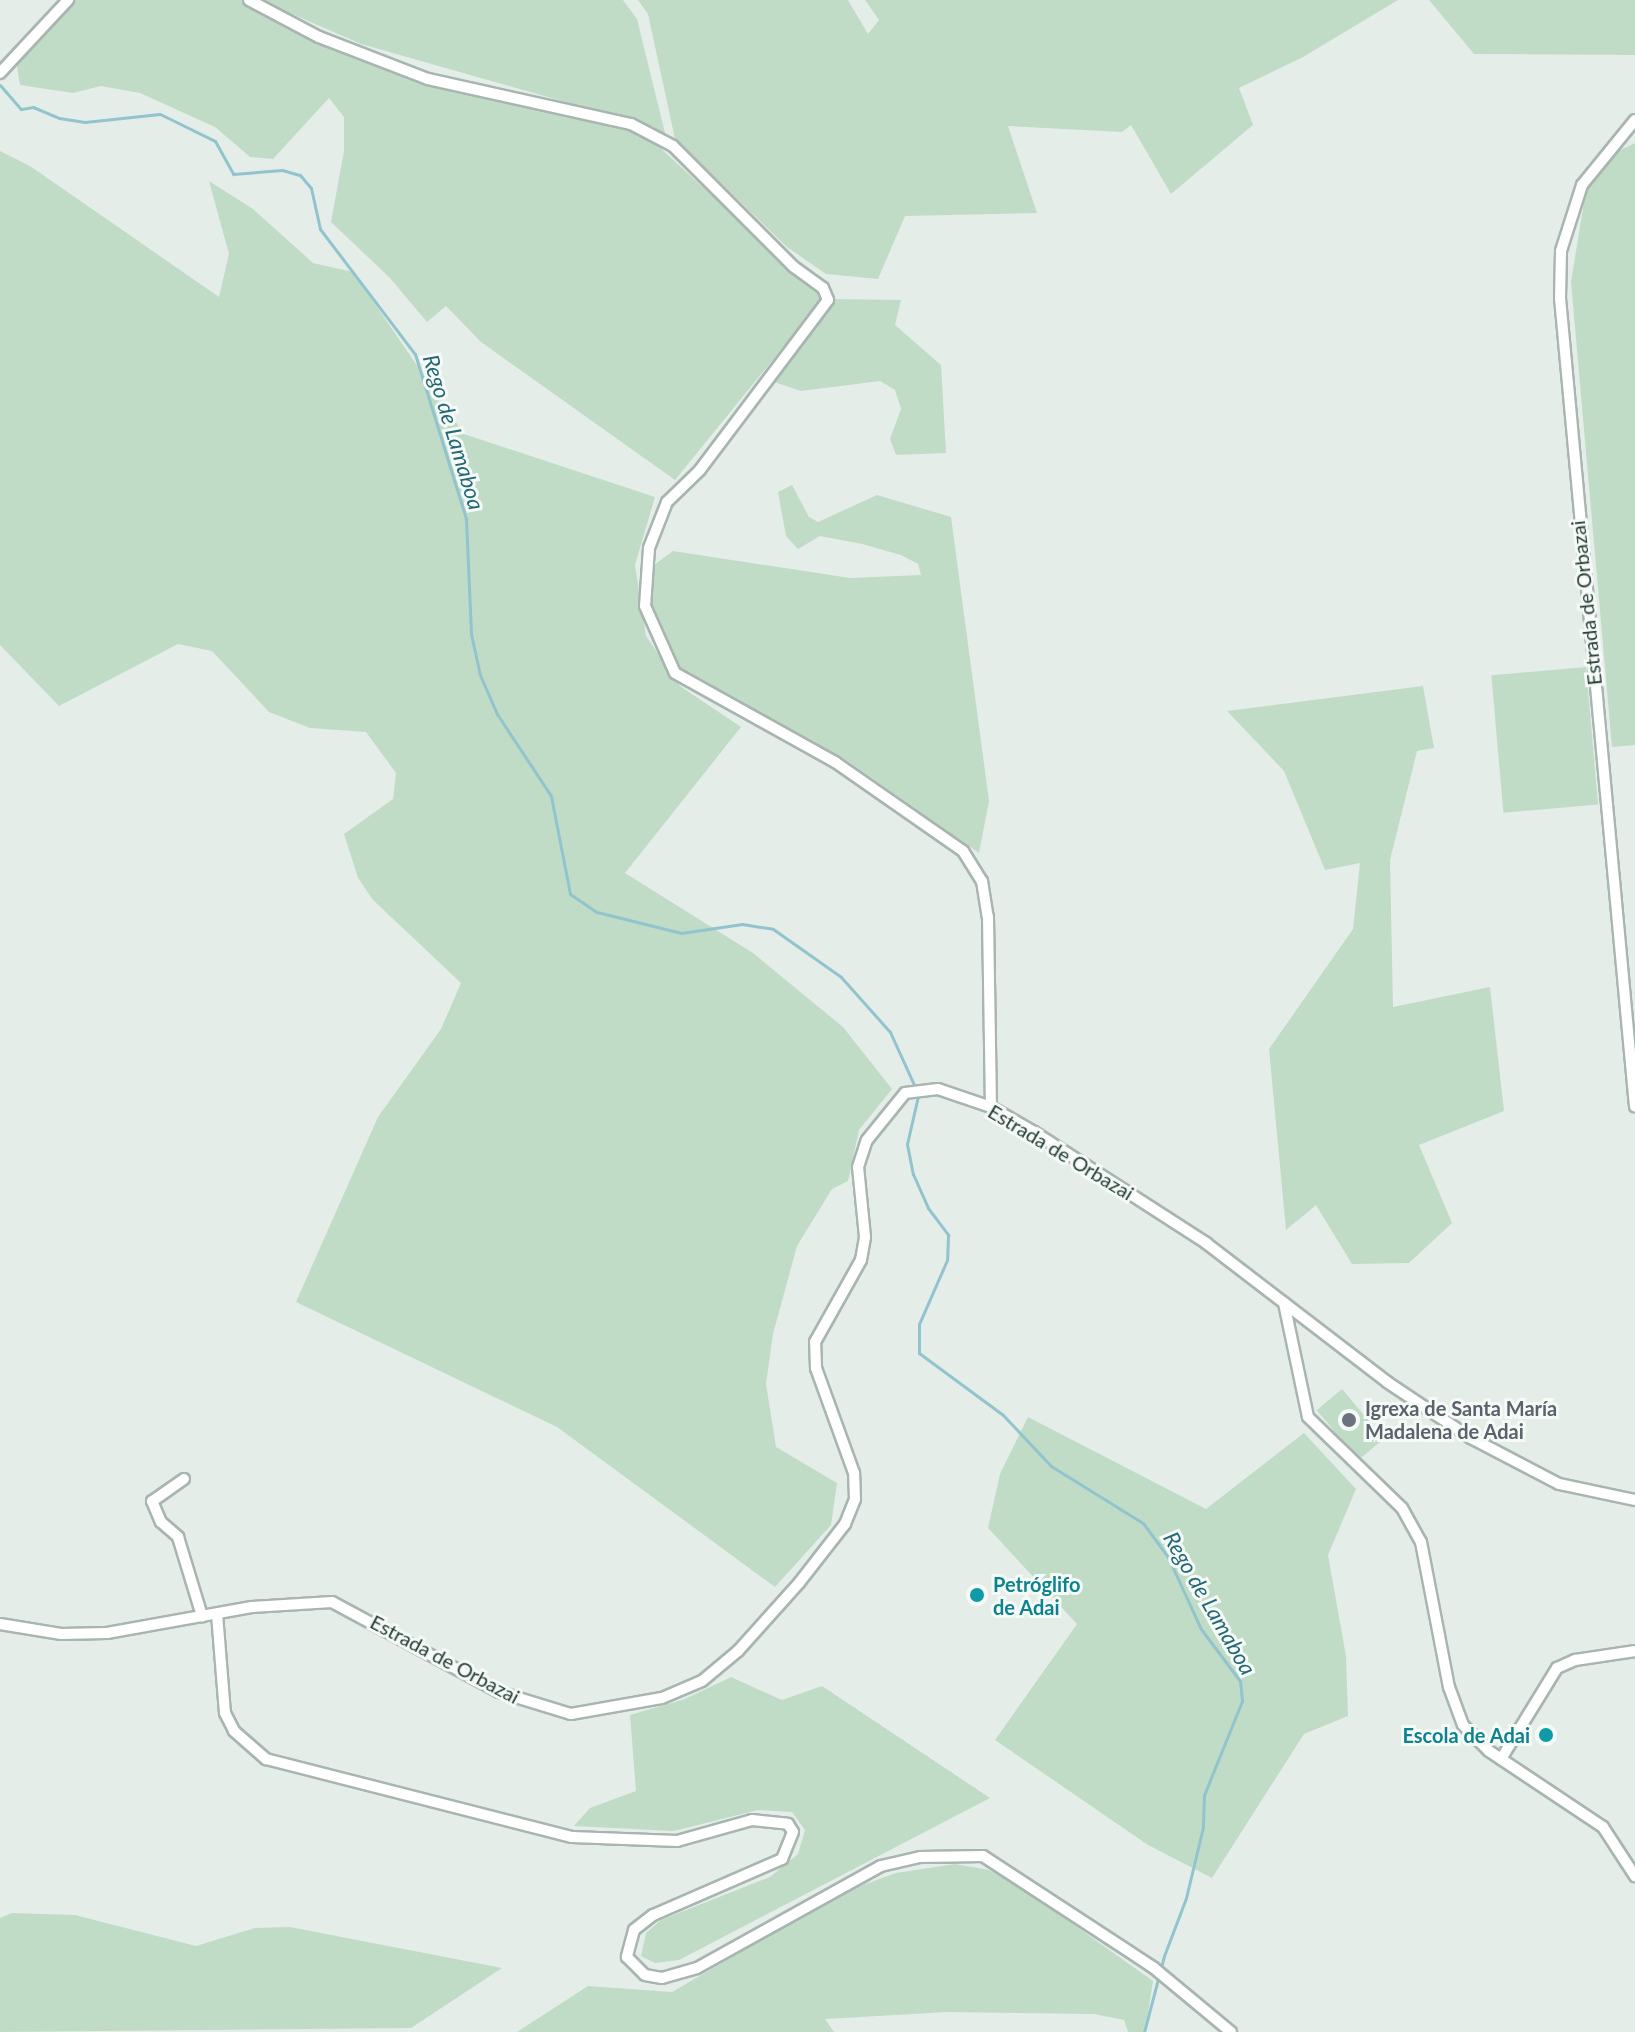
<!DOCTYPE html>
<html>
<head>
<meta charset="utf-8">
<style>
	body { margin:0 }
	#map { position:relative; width:1635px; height:2032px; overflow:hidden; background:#e5ede9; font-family:Lato,sans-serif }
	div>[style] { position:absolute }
	.green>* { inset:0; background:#c0dcc7; transform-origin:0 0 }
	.stream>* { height:3px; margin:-1.5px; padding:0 1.5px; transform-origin:1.5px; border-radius:1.5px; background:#92c4cd }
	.roads { filter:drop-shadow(2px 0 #a8b5b0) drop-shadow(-2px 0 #a8b5b0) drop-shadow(0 2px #a8b5b0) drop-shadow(0 -2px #a8b5b0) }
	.minor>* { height:10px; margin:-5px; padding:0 5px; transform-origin:5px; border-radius:5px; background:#fff }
	.dots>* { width:22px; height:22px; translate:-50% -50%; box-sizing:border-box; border:4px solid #f5faf7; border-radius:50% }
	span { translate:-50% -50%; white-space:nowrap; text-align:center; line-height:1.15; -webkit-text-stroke:6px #f5faf7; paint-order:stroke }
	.street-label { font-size:20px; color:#253d37 }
	.worship-label { font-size:20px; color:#5b616d; font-weight:700 }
	.left { translate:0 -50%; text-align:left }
	.culture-label { font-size:20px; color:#0d838f; font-weight:700 }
	.right { translate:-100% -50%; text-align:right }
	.water-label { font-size:22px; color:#246875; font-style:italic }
</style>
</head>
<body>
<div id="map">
	<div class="green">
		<i style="clip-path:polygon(76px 0,241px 0,302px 34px,416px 80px,634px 132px,656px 144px,823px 298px,675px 480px,481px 342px,446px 306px,427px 322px,390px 278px,331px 222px,344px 151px,344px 117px,329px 98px,273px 159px,250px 157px,215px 127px,140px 93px,101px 86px,73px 93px,20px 85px,16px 61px)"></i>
		<i style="clip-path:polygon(260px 0,623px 0,637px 19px,666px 137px,654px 127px,361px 44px)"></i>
		<i style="clip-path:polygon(638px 0,848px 0,868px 34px,879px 20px,865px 0,1398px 0,1303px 57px,1239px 88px,1253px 125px,1171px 194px,1131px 125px,1122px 132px,1008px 126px,1037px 213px,905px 216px,878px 279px,826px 274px,787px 247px,675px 139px,648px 14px)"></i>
		<i style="clip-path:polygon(1429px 0,1635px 0,1635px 55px,1474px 54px)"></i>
		<i style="clip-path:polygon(1635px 143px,1635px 745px,1612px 747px,1571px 282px,1590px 165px)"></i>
		<i style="clip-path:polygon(0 151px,30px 166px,219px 297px,229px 254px,209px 181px,253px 209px,313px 263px,353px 272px,464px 434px,655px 497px,635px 565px,646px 636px,680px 686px,741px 727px,625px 873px,753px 953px,843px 1027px,892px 1089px,859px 1130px,848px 1181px,832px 1189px,797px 1246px,773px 1334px,766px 1384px,776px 1447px,837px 1483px,831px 1525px,775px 1587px,557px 1427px,296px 1302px,378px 1117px,441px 1029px,461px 983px,373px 900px,358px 878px,344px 834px,393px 799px,396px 773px,366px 732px,310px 728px,269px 712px,212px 651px,178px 644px,59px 706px,0 645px)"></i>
		<i style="clip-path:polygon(832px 299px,901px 300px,895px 325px,941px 365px,946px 453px,896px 455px,890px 439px,901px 409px,895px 390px,880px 381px,801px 391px,771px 381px)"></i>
		<i style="clip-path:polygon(792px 485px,809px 517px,818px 522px,877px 495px,951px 517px,989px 801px,979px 853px,846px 760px,672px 665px,649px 611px,650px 568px,673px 551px,850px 578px,921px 575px,918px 564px,901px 555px,862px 544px,820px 536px,798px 549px,786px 536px,778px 492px)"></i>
		<i style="left:1586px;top:667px;width:138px;height:95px;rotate:85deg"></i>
		<i style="clip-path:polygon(1423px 686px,1434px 748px,1417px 751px,1390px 860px,1393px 1007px,1490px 987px,1504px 1111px,1419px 1145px,1452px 1223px,1409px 1263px,1352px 1264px,1316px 1205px,1286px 1230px,1269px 1049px,1353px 929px,1360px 863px,1325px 870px,1284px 771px,1227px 711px)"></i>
		<i style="left:1342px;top:1389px;width:65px;height:33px;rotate:50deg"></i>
		<i style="clip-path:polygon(1028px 1417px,1206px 1509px,1304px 1433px,1356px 1489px,1328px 1555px,1346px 1656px,1348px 1716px,1304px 1734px,1212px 1878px,1148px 1845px,995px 1740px,1077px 1624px,988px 1528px,1000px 1474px)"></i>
		<i style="clip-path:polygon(731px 1677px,782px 1700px,822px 1686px,990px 1798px,679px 1960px,655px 1963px,641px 1956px,646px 1933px,661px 1920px,770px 1877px,798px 1854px,805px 1830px,792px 1812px,758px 1810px,674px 1831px,574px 1826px,590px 1808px,636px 1791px,630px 1715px,685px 1699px)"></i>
		<i style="clip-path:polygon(955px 1864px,989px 1870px,1025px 1890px,1153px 1981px,1145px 2032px,1128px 2032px,1124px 2020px,1094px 2014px,948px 2012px,825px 2019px,834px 2032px,517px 2032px,588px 1986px,672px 1992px,846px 1891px,896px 1873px)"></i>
		<i style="clip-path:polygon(12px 1913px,75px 1915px,196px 1946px,255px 1928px,290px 1927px,502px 1968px,411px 2028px,0 2032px,0 1918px)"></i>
	</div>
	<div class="stream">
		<i style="left:0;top:85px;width:32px;rotate:49deg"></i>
		<i style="left:21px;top:109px;width:12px;rotate:-9deg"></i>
		<i style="left:33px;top:107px;width:28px;rotate:23deg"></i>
		<i style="left:59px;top:118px;width:26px;rotate:9deg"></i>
		<i style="left:85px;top:122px;width:75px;rotate:-6.1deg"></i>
		<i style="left:160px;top:114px;width:61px;rotate:26.1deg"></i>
		<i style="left:215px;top:141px;width:38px;rotate:61deg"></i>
		<i style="left:233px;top:174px;width:49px;rotate:-4.7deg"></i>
		<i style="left:282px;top:170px;width:19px;rotate:16deg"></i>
		<i style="left:300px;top:175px;width:17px;rotate:50deg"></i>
		<i style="left:311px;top:188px;width:42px;rotate:77.6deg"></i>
		<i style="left:320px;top:229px;width:157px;rotate:52.8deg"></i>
		<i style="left:415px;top:354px;width:173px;rotate:72.8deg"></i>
		<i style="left:466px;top:519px;width:115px;rotate:87.5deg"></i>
		<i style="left:471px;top:634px;width:42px;rotate:77.6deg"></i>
		<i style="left:480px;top:675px;width:43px;rotate:66.4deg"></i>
		<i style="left:497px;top:714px;width:98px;rotate:56.6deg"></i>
		<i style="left:551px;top:796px;width:100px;rotate:79deg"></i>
		<i style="left:570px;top:894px;width:32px;rotate:34deg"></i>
		<i style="left:597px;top:912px;width:87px;rotate:14deg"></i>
		<i style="left:681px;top:933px;width:62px;rotate:-8.4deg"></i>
		<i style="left:742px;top:924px;width:31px;rotate:9deg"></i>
		<i style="left:773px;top:929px;width:83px;rotate:35.2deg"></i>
		<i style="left:841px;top:977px;width:74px;rotate:48.3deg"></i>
		<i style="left:890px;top:1032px;width:63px;rotate:65.5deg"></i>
		<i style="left:918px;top:1096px;width:49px;rotate:102.9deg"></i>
		<i style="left:907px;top:1144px;width:31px;rotate:79deg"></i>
		<i style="left:913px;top:1174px;width:37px;rotate:66deg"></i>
		<i style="left:928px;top:1208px;width:34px;rotate:53deg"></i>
		<i style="left:948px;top:1235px;width:25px;rotate:92deg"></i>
		<i style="left:947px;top:1260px;width:70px;rotate:113.6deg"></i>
		<i style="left:919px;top:1324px;width:29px;rotate:90deg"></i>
		<i style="left:919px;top:1353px;width:104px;rotate:36.4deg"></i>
		<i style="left:1003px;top:1415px;width:70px;rotate:46.7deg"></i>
		<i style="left:1051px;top:1466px;width:108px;rotate:31.8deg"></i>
		<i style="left:1143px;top:1523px;width:42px;rotate:53.7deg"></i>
		<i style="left:1168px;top:1557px;width:79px;rotate:65.4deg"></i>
		<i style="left:1201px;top:1629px;width:65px;rotate:53.1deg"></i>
		<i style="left:1240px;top:1681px;width:20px;rotate:84deg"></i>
		<i style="left:1242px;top:1701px;width:101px;rotate:112deg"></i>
		<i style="left:1204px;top:1795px;width:32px;rotate:92deg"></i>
		<i style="left:1203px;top:1827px;width:73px;rotate:103.5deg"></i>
		<i style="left:1186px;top:1898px;width:62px;rotate:110.8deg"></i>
		<i style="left:1164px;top:1956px;width:79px;rotate:104.7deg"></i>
	</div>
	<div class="roads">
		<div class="minor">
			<i style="left:249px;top:0;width:79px;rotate:27.9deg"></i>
			<i style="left:319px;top:37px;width:117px;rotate:21.1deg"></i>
			<i style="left:428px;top:79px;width:208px;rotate:12.5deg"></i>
			<i style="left:631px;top:124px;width:47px;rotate:27.6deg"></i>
			<i style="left:673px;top:146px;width:171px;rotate:45deg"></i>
			<i style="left:794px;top:267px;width:36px;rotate:36deg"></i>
			<i style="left:823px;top:288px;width:13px;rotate:67deg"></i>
			<i style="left:828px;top:300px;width:213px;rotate:127deg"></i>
			<i style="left:700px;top:470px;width:46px;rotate:135.9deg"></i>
			<i style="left:667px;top:502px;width:49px;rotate:111.4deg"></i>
			<i style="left:649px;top:548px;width:58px;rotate:93.9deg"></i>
			<i style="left:645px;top:606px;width:73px;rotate:65.9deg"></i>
			<i style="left:675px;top:673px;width:183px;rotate:29.1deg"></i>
			<i style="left:835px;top:762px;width:156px;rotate:34.8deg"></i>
			<i style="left:963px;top:851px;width:36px;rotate:58deg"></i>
			<i style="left:982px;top:881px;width:36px;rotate:81deg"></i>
			<i style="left:988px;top:917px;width:190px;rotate:89.1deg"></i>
			<i style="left:0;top:73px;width:100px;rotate:-47deg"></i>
			<i style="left:1635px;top:120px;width:84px;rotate:129.2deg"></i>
			<i style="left:1582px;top:185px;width:69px;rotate:107.7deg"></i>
			<i style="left:1561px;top:251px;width:47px;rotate:91.2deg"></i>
			<i style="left:1560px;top:298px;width:812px;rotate:84.7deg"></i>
			<i style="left:1284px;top:1303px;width:116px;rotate:78.1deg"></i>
			<i style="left:1308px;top:1417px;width:131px;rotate:44.1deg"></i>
			<i style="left:1402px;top:1508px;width:39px;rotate:61deg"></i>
			<i style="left:1421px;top:1542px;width:148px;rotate:79.1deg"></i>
			<i style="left:1449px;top:1687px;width:40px;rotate:69.8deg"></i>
			<i style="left:1463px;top:1725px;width:37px;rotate:45deg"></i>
			<i style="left:1489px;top:1751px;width:137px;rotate:33.7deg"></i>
			<i style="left:1603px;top:1827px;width:59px;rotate:56.9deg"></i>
			<i style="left:184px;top:1479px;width:39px;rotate:145deg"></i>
			<i style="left:152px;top:1501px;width:23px;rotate:67deg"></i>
			<i style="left:161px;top:1522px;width:23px;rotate:41deg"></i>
			<i style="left:178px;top:1537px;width:83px;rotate:73.1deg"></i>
			<i style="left:217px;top:1614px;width:99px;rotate:85.4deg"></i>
			<i style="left:225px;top:1713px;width:20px;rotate:63deg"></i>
			<i style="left:234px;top:1731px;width:43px;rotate:41.2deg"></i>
			<i style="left:266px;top:1759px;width:316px;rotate:14.3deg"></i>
			<i style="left:572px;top:1837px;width:105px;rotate:2.2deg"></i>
			<i style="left:677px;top:1841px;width:78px;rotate:-15.6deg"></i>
			<i style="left:752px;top:1820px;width:36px;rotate:6deg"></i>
			<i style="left:788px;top:1824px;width:9px;rotate:58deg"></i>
			<i style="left:793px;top:1832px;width:29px;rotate:112deg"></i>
			<i style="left:782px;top:1859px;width:141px;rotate:156.5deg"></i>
			<i style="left:653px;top:1915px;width:24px;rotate:142deg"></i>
			<i style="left:634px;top:1930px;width:28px;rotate:105deg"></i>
			<i style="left:627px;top:1957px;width:25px;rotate:45deg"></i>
			<i style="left:645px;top:1975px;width:17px;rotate:10deg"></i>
			<i style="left:662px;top:1978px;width:36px;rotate:-16deg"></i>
			<i style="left:697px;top:1968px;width:210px;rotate:-29deg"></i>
			<i style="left:881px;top:1866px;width:40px;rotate:-13deg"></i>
			<i style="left:920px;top:1857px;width:63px;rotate:-0.9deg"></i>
			<i style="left:983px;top:1856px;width:204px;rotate:33.2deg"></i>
			<i style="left:1154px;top:1968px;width:100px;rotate:39.7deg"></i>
			<i style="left:0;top:1624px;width:62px;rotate:9.3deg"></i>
			<i style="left:61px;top:1634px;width:46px;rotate:-1.2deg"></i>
			<i style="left:107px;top:1633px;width:147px;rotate:-10.2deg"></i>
			<i style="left:252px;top:1607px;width:80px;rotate:-3.6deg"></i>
			<i style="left:332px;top:1602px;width:190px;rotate:28.3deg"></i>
			<i style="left:499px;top:1692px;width:75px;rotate:17deg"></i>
			<i style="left:571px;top:1714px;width:92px;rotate:-10deg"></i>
			<i style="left:662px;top:1698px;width:43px;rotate:-23deg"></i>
			<i style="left:702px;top:1681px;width:47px;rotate:-39.8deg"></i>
			<i style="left:738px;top:1651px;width:91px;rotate:-48.1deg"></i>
			<i style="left:799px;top:1583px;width:75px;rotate:-52.1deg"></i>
			<i style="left:845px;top:1524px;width:27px;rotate:-68deg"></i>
			<i style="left:855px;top:1499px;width:26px;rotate:-92deg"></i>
			<i style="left:854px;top:1473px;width:112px;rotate:-109.9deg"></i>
			<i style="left:816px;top:1368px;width:26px;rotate:-92deg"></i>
			<i style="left:815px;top:1342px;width:94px;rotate:-60.7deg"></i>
			<i style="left:861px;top:1260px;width:23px;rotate:-80deg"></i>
			<i style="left:865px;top:1237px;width:70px;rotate:-95.7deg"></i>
			<i style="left:858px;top:1167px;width:28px;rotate:-72deg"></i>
			<i style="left:867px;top:1140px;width:60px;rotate:-51deg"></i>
			<i style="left:905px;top:1093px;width:33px;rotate:-7deg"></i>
			<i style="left:938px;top:1089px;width:56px;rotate:18.8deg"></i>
			<i style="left:991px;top:1107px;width:50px;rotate:30.2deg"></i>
			<i style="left:1034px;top:1132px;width:205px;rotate:32.8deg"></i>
			<i style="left:1206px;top:1243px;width:228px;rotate:37.5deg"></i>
			<i style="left:1387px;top:1382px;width:101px;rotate:33.7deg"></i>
			<i style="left:1471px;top:1438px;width:99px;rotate:27.6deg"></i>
			<i style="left:1559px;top:1484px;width:78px;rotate:11.9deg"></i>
			<i style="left:1501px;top:1759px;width:107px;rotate:-58.4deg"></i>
			<i style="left:1557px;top:1668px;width:20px;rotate:-24deg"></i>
			<i style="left:1575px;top:1660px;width:61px;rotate:-8.5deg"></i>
		</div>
	</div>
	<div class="dots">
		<i style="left:1349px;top:1420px;background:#6b7280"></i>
		<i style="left:977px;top:1595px;background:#0f9aa8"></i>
		<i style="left:1546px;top:1735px;background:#0f9aa8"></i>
	</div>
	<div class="street-label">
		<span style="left:1586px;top:603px;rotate:-96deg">Estrada de Orbazai</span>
		<span style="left:1061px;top:1152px;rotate:31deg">Estrada de Orbazai</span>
		<span style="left:445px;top:1659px;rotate:28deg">Estrada de Orbazai</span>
	</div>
	<div class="worship-label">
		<span class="left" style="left:1365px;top:1420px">Igrexa de Santa María<br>Madalena de Adai</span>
	</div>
	<div class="culture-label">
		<span class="left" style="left:993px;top:1596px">Petróglifo<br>de Adai</span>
		<span class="right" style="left:1530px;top:1735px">Escola de Adai</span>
	</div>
	<div class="water-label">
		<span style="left:454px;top:432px;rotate:73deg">Rego de Lamaboa</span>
		<span style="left:1210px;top:1603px;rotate:60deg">Rego de Lamaboa</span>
	</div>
</div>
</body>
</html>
